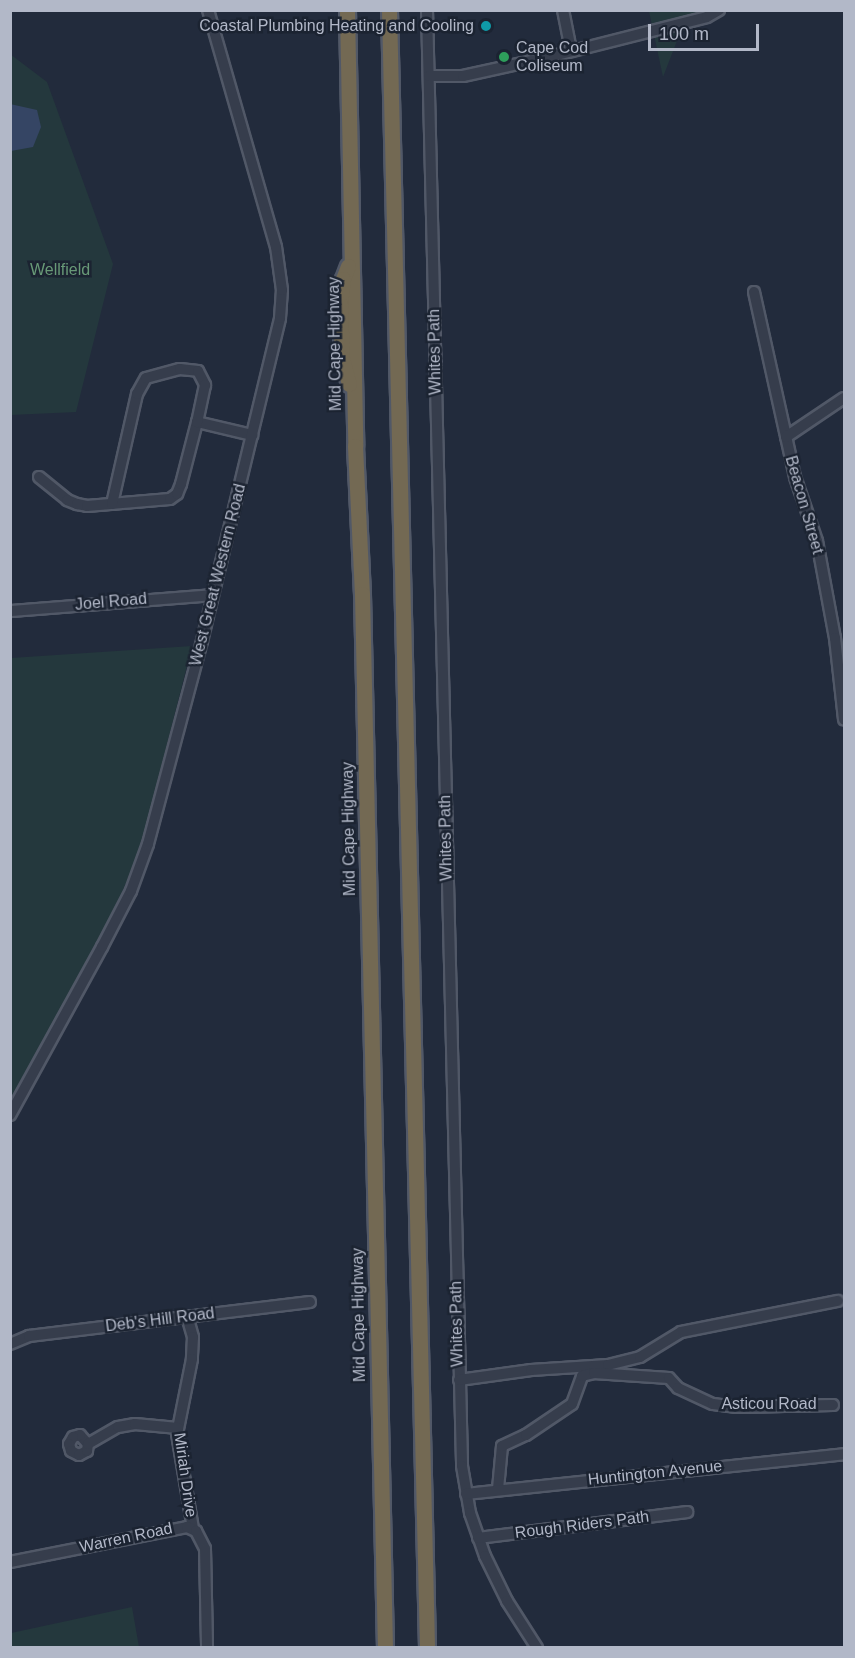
<!DOCTYPE html>
<html>
<head>
<meta charset="utf-8">
<style>
	body { margin:0 }
	#map { position:relative; width:855px; height:1658px; overflow:hidden; background:#222b3c; font-family:Arial,sans-serif }
	div>[style] { position:absolute }
	.green>* { inset:0; background:#24383d }
	.water>* { inset:0; background:#354564 }
	.roads { filter:drop-shadow(2px 0 #515867) drop-shadow(-2px 0 #515867) drop-shadow(0 2px #515867) drop-shadow(0 -2px #515867) }
	.minor>* { height:10px; margin:-5px; padding:0 5px; transform-origin:5px; border-radius:5px; background:#363d4c }
	.highway>* { height:15px; margin:-7.5px; padding:0 7.5px; transform-origin:7.5px; border-radius:7.5px; background:#736953 }
	.dots>* { width:16px; height:16px; translate:-50% -50%; box-sizing:border-box; border:3px solid #1b2331; border-radius:50% }
	span { translate:-50% -50%; white-space:nowrap; text-align:center; line-height:1.15; -webkit-text-stroke:5px #1b2331; paint-order:stroke }
	.poi-label { font-size:16px; color:#b2b8c8 }
	.right { translate:-100% -50%; text-align:right }
	.left { translate:0 -50%; text-align:left }
	.park-label { font-size:16px; color:#689977 }
	.street-label { font-size:16px; color:#b2b8c8 }
	.frame { position:absolute; inset:0; border:12px solid #b2b8c8; pointer-events:none }
	.scale { position:absolute; left:648px; top:24px; width:111px; height:27px; box-sizing:border-box; border:3px solid #b2b8c8; border-top:0; padding-left:8px; font-size:18px; line-height:21px; white-space:nowrap; color:#b2b8c8; -webkit-text-stroke:4px #1b2331; paint-order:stroke }
</style>
</head>
<body>
<div id="map">
	<div class="green">
		<i style="clip-path:polygon(649px 11px,716px 11px,719px 16px,680px 33px,663px 77px)"></i>
		<i style="clip-path:polygon(10px 54px,47px 82px,113px 264px,76px 412px,11px 415px)"></i>
		<i style="clip-path:polygon(192px 646px,149px 815px,133px 869px,106px 926px,11px 1102px,11px 658px)"></i>
		<i style="clip-path:polygon(132px 1607px,139px 1647px,11px 1647px,11px 1633px)"></i>
	</div>
	<div class="water">
		<i style="clip-path:polygon(10px 104px,37px 110px,41px 127px,33px 147px,11px 151px)"></i>
	</div>
	<div class="roads">
		<div class="minor">
			<i style="left:427px;top:10px;width:1456px;rotate:88.62deg"></i>
			<i style="left:462px;top:1466px;width:48px;rotate:80.3deg"></i>
			<i style="left:470px;top:1513px;width:46px;rotate:70.8deg"></i>
			<i style="left:485px;top:1556px;width:50px;rotate:63.9deg"></i>
			<i style="left:507px;top:1601px;width:56px;rotate:57.4deg"></i>
			<i style="left:563px;top:10px;width:41px;rotate:78.7deg"></i>
			<i style="left:429px;top:76px;width:34px"></i>
			<i style="left:463px;top:76px;width:80px;rotate:-12.3deg"></i>
			<i style="left:541px;top:59px;width:171px;rotate:-14.2deg"></i>
			<i style="left:707px;top:17px;width:14px;rotate:-30deg"></i>
			<i style="left:754px;top:292px;width:189px;rotate:77.5deg"></i>
			<i style="left:795px;top:477px;width:68px;rotate:71deg"></i>
			<i style="left:817px;top:541px;width:99px;rotate:79.5deg"></i>
			<i style="left:835px;top:638px;width:82px;rotate:83.7deg"></i>
			<i style="left:786px;top:437px;width:70px;rotate:-33.9deg"></i>
			<i style="left:39px;top:477px;width:36px;rotate:39deg"></i>
			<i style="left:67px;top:500px;width:11px;rotate:22deg"></i>
			<i style="left:77px;top:504px;width:10px;rotate:11deg"></i>
			<i style="left:87px;top:506px;width:83px;rotate:-4.8deg"></i>
			<i style="left:170px;top:499px;width:9px;rotate:-36deg"></i>
			<i style="left:177px;top:494px;width:11px;rotate:-68deg"></i>
			<i style="left:181px;top:484px;width:64px;rotate:-75.5deg"></i>
			<i style="left:197px;top:422px;width:57px;rotate:13.3deg"></i>
			<i style="left:112px;top:504px;width:113px;rotate:-77.2deg"></i>
			<i style="left:137px;top:394px;width:18px;rotate:-61deg"></i>
			<i style="left:146px;top:378px;width:35px;rotate:-15deg"></i>
			<i style="left:180px;top:369px;width:18px;rotate:6deg"></i>
			<i style="left:198px;top:371px;width:16px;rotate:63deg"></i>
			<i style="left:205px;top:385px;width:38px;rotate:102deg"></i>
			<i style="left:10px;top:611px;width:203px;rotate:-4.5deg"></i>
			<i style="left:10px;top:1115px;width:192px;rotate:-61.3deg"></i>
			<i style="left:102px;top:947px;width:63px;rotate:-62.6deg"></i>
			<i style="left:131px;top:891px;width:50px;rotate:-70.1deg"></i>
			<i style="left:148px;top:844px;width:210px;rotate:-75.1deg"></i>
			<i style="left:202px;top:641px;width:332px;rotate:-76.4deg"></i>
			<i style="left:280px;top:318px;width:28px;rotate:-86deg"></i>
			<i style="left:282px;top:290px;width:43px;rotate:-97.9deg"></i>
			<i style="left:276px;top:247px;width:247px;rotate:-106deg"></i>
			<i style="left:187px;top:1316px;width:22px;rotate:74deg"></i>
			<i style="left:193px;top:1337px;width:22px;rotate:93deg"></i>
			<i style="left:192px;top:1359px;width:76px;rotate:101.3deg"></i>
			<i style="left:177px;top:1434px;width:96px;rotate:80.4deg"></i>
			<i style="left:10px;top:1344px;width:21px;rotate:-23deg"></i>
			<i style="left:29px;top:1336px;width:283px;rotate:-6.9deg"></i>
			<i style="left:459px;top:1380px;width:73px;rotate:-7.9deg"></i>
			<i style="left:531px;top:1370px;width:77px;rotate:-3.7deg"></i>
			<i style="left:608px;top:1365px;width:33px;rotate:-14deg"></i>
			<i style="left:640px;top:1357px;width:48px;rotate:-31.4deg"></i>
			<i style="left:681px;top:1332px;width:160px;rotate:-11.2deg"></i>
			<i style="left:88px;top:1444px;width:12px;rotate:-132deg"></i>
			<i style="left:80px;top:1435px;width:7px;rotate:164deg"></i>
			<i style="left:73px;top:1437px;width:8px;rotate:120deg"></i>
			<i style="left:69px;top:1444px;width:7px;rotate:74deg"></i>
			<i style="left:71px;top:1451px;width:9px;rotate:27deg"></i>
			<i style="left:79px;top:1455px;width:9px;rotate:-27deg"></i>
			<i style="left:87px;top:1451px;width:7px;rotate:-82deg"></i>
			<i style="left:88px;top:1444px;width:34px;rotate:-30deg"></i>
			<i style="left:118px;top:1427px;width:17px;rotate:-10deg"></i>
			<i style="left:135px;top:1424px;width:43px;rotate:5.3deg"></i>
			<i style="left:498px;top:1489px;width:43px;rotate:-84.7deg"></i>
			<i style="left:502px;top:1446px;width:26px;rotate:-25deg"></i>
			<i style="left:526px;top:1435px;width:55px;rotate:-34deg"></i>
			<i style="left:572px;top:1404px;width:30px;rotate:-70deg"></i>
			<i style="left:582px;top:1376px;width:12px;rotate:-14deg"></i>
			<i style="left:594px;top:1373px;width:75px;rotate:3.8deg"></i>
			<i style="left:669px;top:1378px;width:13px;rotate:48deg"></i>
			<i style="left:678px;top:1388px;width:38px;rotate:25deg"></i>
			<i style="left:713px;top:1404px;width:24px;rotate:7deg"></i>
			<i style="left:737px;top:1407px;width:96px;rotate:-1.2deg"></i>
			<i style="left:466px;top:1494px;width:380px;rotate:-6deg"></i>
			<i style="left:478px;top:1538px;width:211px;rotate:-7.1deg"></i>
			<i style="left:10px;top:1562px;width:180px;rotate:-11.2deg"></i>
			<i style="left:187px;top:1527px;width:10px;rotate:24deg"></i>
			<i style="left:196px;top:1531px;width:20px;rotate:63deg"></i>
			<i style="left:205px;top:1549px;width:99px;rotate:88.8deg"></i>
		</div>
		<div class="highway">
			<i style="left:347px;top:10px;width:436px;rotate:88.9deg"></i>
			<i style="left:355px;top:446px;width:148px;rotate:87.3deg"></i>
			<i style="left:362px;top:594px;width:1054px;rotate:88.75deg"></i>
			<i style="left:389px;top:10px;width:1638px;rotate:88.67deg"></i>
			<i style="left:348px;top:266px;width:14px;rotate:111deg"></i>
			<i style="left:343px;top:279px;width:25px;rotate:97deg"></i>
			<i style="left:340px;top:304px;width:54px;rotate:87.9deg"></i>
			<i style="left:342px;top:358px;width:27px;rotate:75deg"></i>
		</div>
	</div>
	<div class="dots">
		<i style="left:486px;top:26px;background:#0f9aa8"></i>
		<i style="left:504px;top:57px;background:#2e9e5b"></i>
	</div>
	<div class="poi-label">
		<span class="right" style="left:474px;top:26px">Coastal Plumbing Heating and Cooling</span>
		<span class="left" style="left:516px;top:57px">Cape Cod<br>Coliseum</span>
	</div>
	<div class="park-label">
		<span style="left:60px;top:270px">Wellfield</span>
	</div>
	<div class="street-label">
		<span style="left:335px;top:344px;rotate:-91deg">Mid Cape Highway</span>
		<span style="left:435px;top:352px;rotate:-91deg">Whites Path</span>
		<span style="left:804px;top:505px;rotate:74deg">Beacon Street</span>
		<span style="left:218px;top:575px;rotate:-76deg">West Great Western Road</span>
		<span style="left:111px;top:602px;rotate:-5deg">Joel Road</span>
		<span style="left:349px;top:829px;rotate:-91deg">Mid Cape Highway</span>
		<span style="left:446px;top:838px;rotate:-91deg">Whites Path</span>
		<span style="left:359px;top:1315px;rotate:-91deg">Mid Cape Highway</span>
		<span style="left:160px;top:1320px;rotate:-7deg">Deb's Hill Road</span>
		<span style="left:457px;top:1324px;rotate:-91deg">Whites Path</span>
		<span style="left:769px;top:1404px">Asticou Road</span>
		<span style="left:655px;top:1473px;rotate:-6deg">Huntington Avenue</span>
		<span style="left:185px;top:1475px;rotate:82deg">Miriah Drive</span>
		<span style="left:582px;top:1525px;rotate:-7deg">Rough Riders Path</span>
		<span style="left:126px;top:1538px;rotate:-12deg">Warren Road</span>
	</div>
	<div class="frame"></div>
	<div class="scale">100 m</div>
</div>
</body>
</html>
